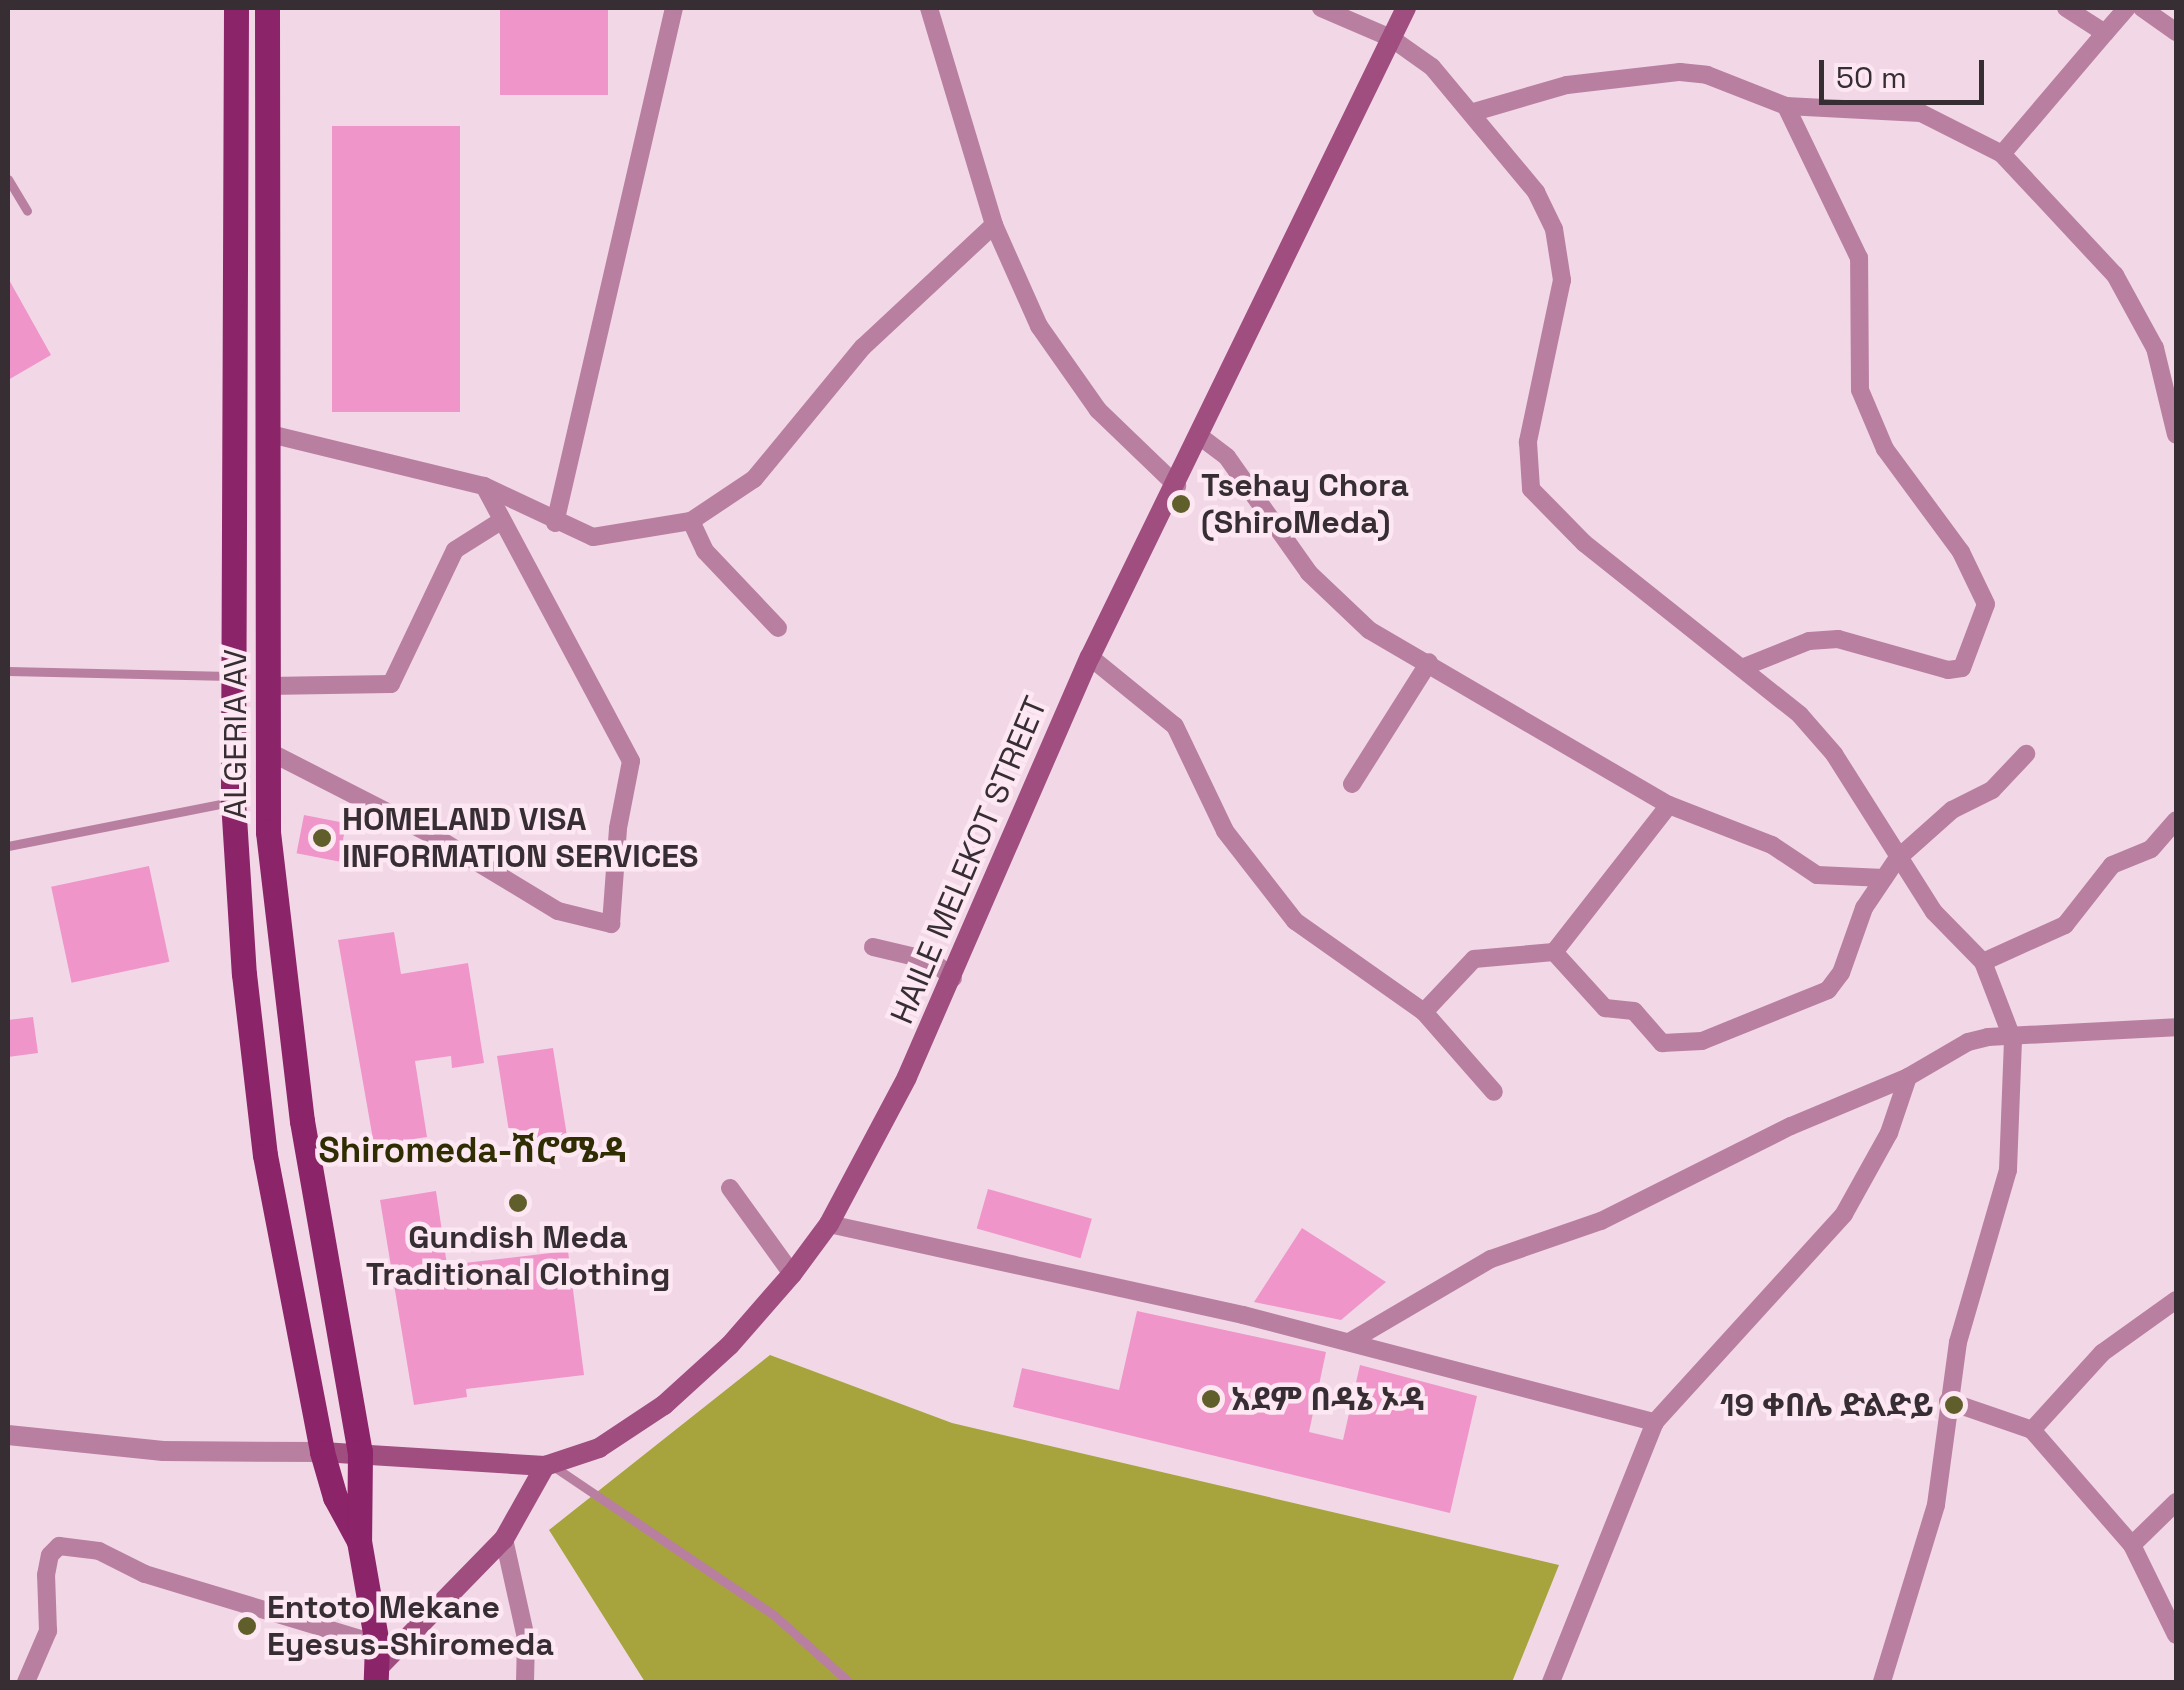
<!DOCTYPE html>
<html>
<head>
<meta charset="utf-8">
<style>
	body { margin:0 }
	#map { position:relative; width:2184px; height:1690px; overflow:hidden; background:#f2d8e6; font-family:"Space Grotesk","Noto Sans Ethiopic",sans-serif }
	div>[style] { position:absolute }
	.forest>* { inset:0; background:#a7a43d }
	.building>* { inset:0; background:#ef95c9; transform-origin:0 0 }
	.service>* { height:9px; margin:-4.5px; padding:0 4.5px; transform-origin:4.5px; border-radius:4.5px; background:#b97fa0 }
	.minor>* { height:18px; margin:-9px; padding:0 9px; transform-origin:9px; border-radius:9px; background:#b97fa0 }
	.tertiary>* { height:20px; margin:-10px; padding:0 10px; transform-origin:10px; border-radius:10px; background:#b97fa0 }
	.secondary>* { height:20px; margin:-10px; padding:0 10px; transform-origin:10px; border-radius:10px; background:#a04d80 }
	.primary>* { height:25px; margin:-12.5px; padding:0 12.5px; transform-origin:12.5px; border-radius:12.5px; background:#8c2469 }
	.dots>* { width:28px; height:28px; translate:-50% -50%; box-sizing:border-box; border:5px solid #fce7f2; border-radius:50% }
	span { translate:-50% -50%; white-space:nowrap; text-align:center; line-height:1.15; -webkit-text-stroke:9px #fce7f2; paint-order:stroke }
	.poi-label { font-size:32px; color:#372e33; font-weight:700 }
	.left { translate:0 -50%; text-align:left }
	.right { translate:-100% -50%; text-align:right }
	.street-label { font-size:32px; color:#372e33 }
	.neighbourhood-label { font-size:35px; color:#2f2e03; font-weight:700 }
	.frame { position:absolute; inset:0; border:10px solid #372e33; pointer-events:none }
	.scale { position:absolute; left:1819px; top:60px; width:165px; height:45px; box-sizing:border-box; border:5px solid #372e33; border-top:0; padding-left:12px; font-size:30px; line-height:35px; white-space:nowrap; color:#372e33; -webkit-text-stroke:8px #fce7f2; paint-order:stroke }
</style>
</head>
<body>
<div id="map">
	<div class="forest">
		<i style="clip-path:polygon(770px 1355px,952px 1423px,1559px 1565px,1512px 1682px,645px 1682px,549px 1530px)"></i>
	</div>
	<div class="building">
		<i style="left:500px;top:8px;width:108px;height:87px"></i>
		<i style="left:332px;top:126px;width:128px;height:286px"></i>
		<i style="clip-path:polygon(8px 278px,51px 355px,8px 380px)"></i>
		<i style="left:304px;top:815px;width:43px;height:39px;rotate:11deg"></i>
		<i style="left:149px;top:866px;width:98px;height:100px;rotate:78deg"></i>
		<i style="clip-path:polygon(394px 932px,401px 974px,468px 963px,484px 1063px,452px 1068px,451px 1056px,415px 1061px,427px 1137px,374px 1145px,338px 940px)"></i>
		<i style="clip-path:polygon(33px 1017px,38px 1053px,8px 1057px,8px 1020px)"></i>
		<i style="clip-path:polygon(553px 1048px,567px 1136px,557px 1137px,560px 1149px,537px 1153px,535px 1140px,511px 1144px,497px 1056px)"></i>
		<i style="left:988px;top:1189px;width:108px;height:41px;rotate:16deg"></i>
		<i style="clip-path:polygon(436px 1191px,447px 1265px,568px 1251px,584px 1375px,466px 1389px,467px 1397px,414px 1405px,380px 1200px)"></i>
		<i style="clip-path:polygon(1302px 1228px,1386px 1282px,1341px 1320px,1254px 1302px)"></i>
		<i style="clip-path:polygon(1137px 1311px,1326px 1352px,1309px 1432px,1343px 1440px,1360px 1365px,1477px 1396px,1450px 1513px,1013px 1407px,1022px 1368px,1119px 1390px)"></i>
	</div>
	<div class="service">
		<i style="left:8px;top:179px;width:37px;rotate:59deg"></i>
		<i style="left:8px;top:671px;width:222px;rotate:1.3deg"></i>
		<i style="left:8px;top:846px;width:226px;rotate:-11.2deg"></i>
		<i style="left:553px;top:1466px;width:268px;rotate:34deg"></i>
		<i style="left:775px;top:1616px;width:99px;rotate:41.7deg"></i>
	</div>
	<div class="minor">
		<i style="left:929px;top:8px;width:227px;rotate:73.3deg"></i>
		<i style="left:994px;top:225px;width:111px;rotate:66deg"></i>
		<i style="left:1039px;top:326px;width:103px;rotate:54.9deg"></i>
		<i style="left:1098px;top:410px;width:110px;rotate:43.9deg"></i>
		<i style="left:1321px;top:8px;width:76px;rotate:23.2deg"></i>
		<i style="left:1391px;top:38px;width:50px;rotate:35.3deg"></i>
		<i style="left:1432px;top:67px;width:163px;rotate:50.2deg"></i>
		<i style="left:1536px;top:192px;width:41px;rotate:64.1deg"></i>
		<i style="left:1554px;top:229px;width:52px;rotate:81.1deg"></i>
		<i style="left:1562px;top:280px;width:166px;rotate:101.9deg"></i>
		<i style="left:1528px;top:442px;width:47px;rotate:86.3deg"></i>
		<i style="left:1531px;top:489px;width:76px;rotate:45.5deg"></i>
		<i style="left:1584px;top:543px;width:276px;rotate:38.5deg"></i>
		<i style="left:1800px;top:715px;width:52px;rotate:48.9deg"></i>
		<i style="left:1834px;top:754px;width:187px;rotate:57.7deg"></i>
		<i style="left:1934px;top:912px;width:70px;rotate:45.6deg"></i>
		<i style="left:1983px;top:962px;width:84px;rotate:69deg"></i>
		<i style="left:2013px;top:1040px;width:130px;rotate:92.2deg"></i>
		<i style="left:2008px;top:1170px;width:179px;rotate:106.2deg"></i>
		<i style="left:1958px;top:1342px;width:164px;rotate:97.7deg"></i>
		<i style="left:1936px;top:1505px;width:185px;rotate:107deg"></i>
		<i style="left:2066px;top:8px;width:46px;rotate:32.7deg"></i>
		<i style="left:2105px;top:33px;width:33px;rotate:-49deg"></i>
		<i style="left:2142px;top:8px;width:42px;rotate:35.2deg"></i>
		<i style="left:1474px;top:112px;width:97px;rotate:-16.2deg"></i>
		<i style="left:1567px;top:85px;width:114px;rotate:-6.6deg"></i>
		<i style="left:1680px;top:72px;width:27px;rotate:6deg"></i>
		<i style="left:1707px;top:75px;width:85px;rotate:21.4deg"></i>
		<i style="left:1786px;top:106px;width:135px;rotate:3deg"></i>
		<i style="left:1921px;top:113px;width:91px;rotate:26.8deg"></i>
		<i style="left:2002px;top:154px;width:159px;rotate:-49.6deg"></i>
		<i style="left:2002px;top:154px;width:166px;rotate:47deg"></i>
		<i style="left:2115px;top:275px;width:83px;rotate:61.3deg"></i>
		<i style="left:2155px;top:348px;width:89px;rotate:76.4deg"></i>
		<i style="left:266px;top:433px;width:224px;rotate:13.7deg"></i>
		<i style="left:484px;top:486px;width:120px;rotate:25.1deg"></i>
		<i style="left:593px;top:537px;width:99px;rotate:-9.3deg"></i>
		<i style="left:691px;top:521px;width:76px;rotate:-33.7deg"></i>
		<i style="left:754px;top:479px;width:171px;rotate:-50.5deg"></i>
		<i style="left:863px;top:347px;width:179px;rotate:-43deg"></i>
		<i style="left:1202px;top:438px;width:31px;rotate:37deg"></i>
		<i style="left:1227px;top:457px;width:142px;rotate:54.7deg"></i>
		<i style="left:1309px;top:573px;width:83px;rotate:43.5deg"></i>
		<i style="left:1369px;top:630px;width:347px;rotate:30.3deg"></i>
		<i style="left:1669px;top:805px;width:187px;rotate:128deg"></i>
		<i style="left:1554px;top:952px;width:76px;rotate:47.7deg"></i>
		<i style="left:1605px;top:1008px;width:29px;rotate:6deg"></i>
		<i style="left:1634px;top:1011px;width:43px;rotate:48.8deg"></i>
		<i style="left:1662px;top:1043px;width:40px;rotate:-2.9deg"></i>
		<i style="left:1702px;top:1041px;width:136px;rotate:-22deg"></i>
		<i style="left:1828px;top:990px;width:21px;rotate:-53deg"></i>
		<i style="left:1841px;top:973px;width:69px;rotate:-70.5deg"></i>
		<i style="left:1864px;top:908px;width:59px;rotate:-56deg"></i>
		<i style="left:1897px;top:859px;width:74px;rotate:-41.7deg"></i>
		<i style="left:1952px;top:810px;width:45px;rotate:-26.6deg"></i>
		<i style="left:1992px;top:790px;width:50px;rotate:-46.6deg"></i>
		<i style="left:691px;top:521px;width:33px;rotate:65deg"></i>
		<i style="left:705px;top:551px;width:106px;rotate:46.5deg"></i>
		<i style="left:555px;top:523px;width:529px;rotate:-76.99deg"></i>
		<i style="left:1090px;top:657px;width:109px;rotate:39.1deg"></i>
		<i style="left:1175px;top:726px;width:116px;rotate:64.5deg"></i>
		<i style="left:1225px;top:831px;width:114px;rotate:52.1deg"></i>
		<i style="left:1295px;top:921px;width:158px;rotate:35.2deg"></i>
		<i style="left:1424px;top:1012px;width:73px;rotate:-46.7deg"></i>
		<i style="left:1474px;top:959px;width:80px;rotate:-5deg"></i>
		<i style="left:1744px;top:667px;width:70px;rotate:-21.8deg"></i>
		<i style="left:1809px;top:641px;width:29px;rotate:-4deg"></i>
		<i style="left:1838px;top:639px;width:114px;rotate:15.7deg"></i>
		<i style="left:1948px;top:670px;width:14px;rotate:-8deg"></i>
		<i style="left:1962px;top:668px;width:68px;rotate:-69.4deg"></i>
		<i style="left:1986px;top:604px;width:58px;rotate:-115.7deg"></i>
		<i style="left:1961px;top:552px;width:128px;rotate:-126.4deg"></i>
		<i style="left:1885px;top:449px;width:64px;rotate:-113deg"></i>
		<i style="left:1860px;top:390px;width:132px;rotate:-90.4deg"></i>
		<i style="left:1859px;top:258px;width:169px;rotate:-115.7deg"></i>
		<i style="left:268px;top:686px;width:123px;rotate:-0.9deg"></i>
		<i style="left:391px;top:684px;width:148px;rotate:-64.5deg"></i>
		<i style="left:455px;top:550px;width:54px;rotate:-32.2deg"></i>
		<i style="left:268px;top:751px;width:184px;rotate:27.1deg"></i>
		<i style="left:432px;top:835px;width:147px;rotate:31.1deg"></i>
		<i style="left:558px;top:911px;width:55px;rotate:13.8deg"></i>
		<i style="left:611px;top:924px;width:96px;rotate:-85.8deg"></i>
		<i style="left:618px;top:828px;width:68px;rotate:-79deg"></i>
		<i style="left:631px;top:761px;width:312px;rotate:-118.1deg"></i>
		<i style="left:1352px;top:784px;width:144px;rotate:-57.7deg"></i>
		<i style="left:1669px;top:805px;width:110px;rotate:21.2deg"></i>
		<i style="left:1772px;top:845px;width:54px;rotate:33.7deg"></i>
		<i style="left:1817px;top:875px;width:67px;rotate:2.6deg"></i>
		<i style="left:873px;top:947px;width:61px;rotate:13.3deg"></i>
		<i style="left:932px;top:961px;width:27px;rotate:39deg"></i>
		<i style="left:1983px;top:962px;width:90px;rotate:-24.3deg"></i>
		<i style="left:2065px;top:925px;width:76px;rotate:-51.9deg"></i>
		<i style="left:2112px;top:865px;width:42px;rotate:-22.3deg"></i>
		<i style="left:2151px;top:849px;width:38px;rotate:-49deg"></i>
		<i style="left:1424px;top:1012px;width:106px;rotate:48.8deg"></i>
		<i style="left:730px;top:1188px;width:106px;rotate:54.2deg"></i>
		<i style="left:829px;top:1224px;width:424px;rotate:12.4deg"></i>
		<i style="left:1243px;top:1315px;width:426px;rotate:14.6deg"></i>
		<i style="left:1351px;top:1341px;width:162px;rotate:-30.4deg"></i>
		<i style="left:1491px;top:1259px;width:116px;rotate:-19.1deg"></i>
		<i style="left:1601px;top:1221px;width:212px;rotate:-26.6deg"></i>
		<i style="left:1791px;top:1126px;width:127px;rotate:-22.7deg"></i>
		<i style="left:1948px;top:1401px;width:89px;rotate:19deg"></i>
		<i style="left:2032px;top:1430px;width:152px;rotate:49deg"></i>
		<i style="left:2132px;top:1545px;width:100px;rotate:63.9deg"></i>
		<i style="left:2032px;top:1430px;width:104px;rotate:-47.7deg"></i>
		<i style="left:2102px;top:1353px;width:91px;rotate:-35.6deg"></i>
		<i style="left:504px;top:1539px;width:101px;rotate:77.5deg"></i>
		<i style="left:526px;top:1638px;width:44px;rotate:91.3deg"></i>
		<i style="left:2132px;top:1545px;width:62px;rotate:-44.3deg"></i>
		<i style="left:26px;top:1682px;width:56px;rotate:-66.7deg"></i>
		<i style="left:48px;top:1631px;width:56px;rotate:-92deg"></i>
		<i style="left:46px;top:1575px;width:20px;rotate:-79deg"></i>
		<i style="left:50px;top:1555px;width:13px;rotate:-45deg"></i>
		<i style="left:59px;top:1546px;width:40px;rotate:7.1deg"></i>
		<i style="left:99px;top:1551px;width:51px;rotate:26.6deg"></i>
		<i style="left:145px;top:1574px;width:242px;rotate:16.8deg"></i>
		<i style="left:1551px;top:1682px;width:280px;rotate:-68.2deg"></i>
		<i style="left:1655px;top:1422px;width:281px;rotate:-47.7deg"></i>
		<i style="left:1844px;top:1214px;width:93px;rotate:-60.9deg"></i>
		<i style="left:1889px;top:1133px;width:59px;rotate:-71.3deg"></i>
		<i style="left:1908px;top:1077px;width:69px;rotate:-30.3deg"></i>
		<i style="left:1968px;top:1042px;width:21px;rotate:-14deg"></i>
		<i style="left:1988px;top:1037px;width:188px;rotate:-3deg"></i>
	</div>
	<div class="tertiary">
		<i style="left:8px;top:1435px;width:156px;rotate:5.9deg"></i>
		<i style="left:163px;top:1451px;width:159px;rotate:0.4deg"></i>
	</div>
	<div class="secondary">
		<i style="left:322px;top:1452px;width:223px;rotate:3.6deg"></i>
		<i style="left:545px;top:1466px;width:57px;rotate:-18.4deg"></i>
		<i style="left:599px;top:1448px;width:78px;rotate:-33.5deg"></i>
		<i style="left:664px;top:1405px;width:89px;rotate:-42.3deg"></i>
		<i style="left:730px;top:1345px;width:94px;rotate:-48.9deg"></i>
		<i style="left:792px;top:1274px;width:62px;rotate:-53.5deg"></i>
		<i style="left:829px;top:1224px;width:166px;rotate:-62deg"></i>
		<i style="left:907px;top:1077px;width:458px;rotate:-66.5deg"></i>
		<i style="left:1090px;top:657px;width:722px;rotate:-64.04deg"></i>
		<i style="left:377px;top:1669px;width:182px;rotate:-45.7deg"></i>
		<i style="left:504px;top:1539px;width:84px;rotate:-60.7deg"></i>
	</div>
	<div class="primary">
		<i style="left:236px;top:8px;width:793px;rotate:90.22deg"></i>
		<i style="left:233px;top:801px;width:173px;rotate:86.4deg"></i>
		<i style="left:244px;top:974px;width:182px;rotate:83.4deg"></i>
		<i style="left:265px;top:1155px;width:302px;rotate:79.1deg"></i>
		<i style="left:322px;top:1452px;width:47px;rotate:73.9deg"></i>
		<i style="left:335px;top:1497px;width:50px;rotate:61.4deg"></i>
		<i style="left:267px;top:8px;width:824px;rotate:89.93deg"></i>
		<i style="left:268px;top:832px;width:291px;rotate:83.3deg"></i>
		<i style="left:302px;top:1121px;width:336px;rotate:80.1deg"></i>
		<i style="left:360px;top:1452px;width:89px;rotate:90.6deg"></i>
		<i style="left:359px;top:1541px;width:105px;rotate:80.1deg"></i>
		<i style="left:377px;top:1644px;width:38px;rotate:92deg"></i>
	</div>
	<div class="dots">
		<i style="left:1181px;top:504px;background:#605f2c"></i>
		<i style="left:322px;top:838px;background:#605f2c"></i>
		<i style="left:518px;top:1203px;background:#605f2c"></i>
		<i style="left:1211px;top:1399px;background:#605f2c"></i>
		<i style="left:1954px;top:1405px;background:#605f2c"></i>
		<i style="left:247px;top:1626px;background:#605f2c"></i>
	</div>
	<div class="poi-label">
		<span class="left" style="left:1201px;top:504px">Tsehay Chora<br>(ShiroMeda)</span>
		<span class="left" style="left:342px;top:838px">HOMELAND VISA<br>INFORMATION SERVICES</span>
		<span style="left:518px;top:1256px">Gundish Meda<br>Traditional Clothing</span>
		<span class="left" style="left:1231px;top:1399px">አደም በዳኔ ኦዳ</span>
		<span class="right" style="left:1934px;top:1405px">19 ቀበሌ ድልድይ</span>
		<span class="left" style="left:267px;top:1626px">Entoto Mekane<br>Eyesus-Shiromeda</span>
	</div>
	<div class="street-label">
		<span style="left:235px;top:734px;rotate:-90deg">ALGERIA AV</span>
		<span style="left:969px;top:860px;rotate:-67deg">HAILE MELEKOT STREET</span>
	</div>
	<div class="neighbourhood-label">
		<span style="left:473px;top:1150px">Shiromeda-ሽሮሜዳ</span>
	</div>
	<div class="frame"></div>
	<div class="scale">50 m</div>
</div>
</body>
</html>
